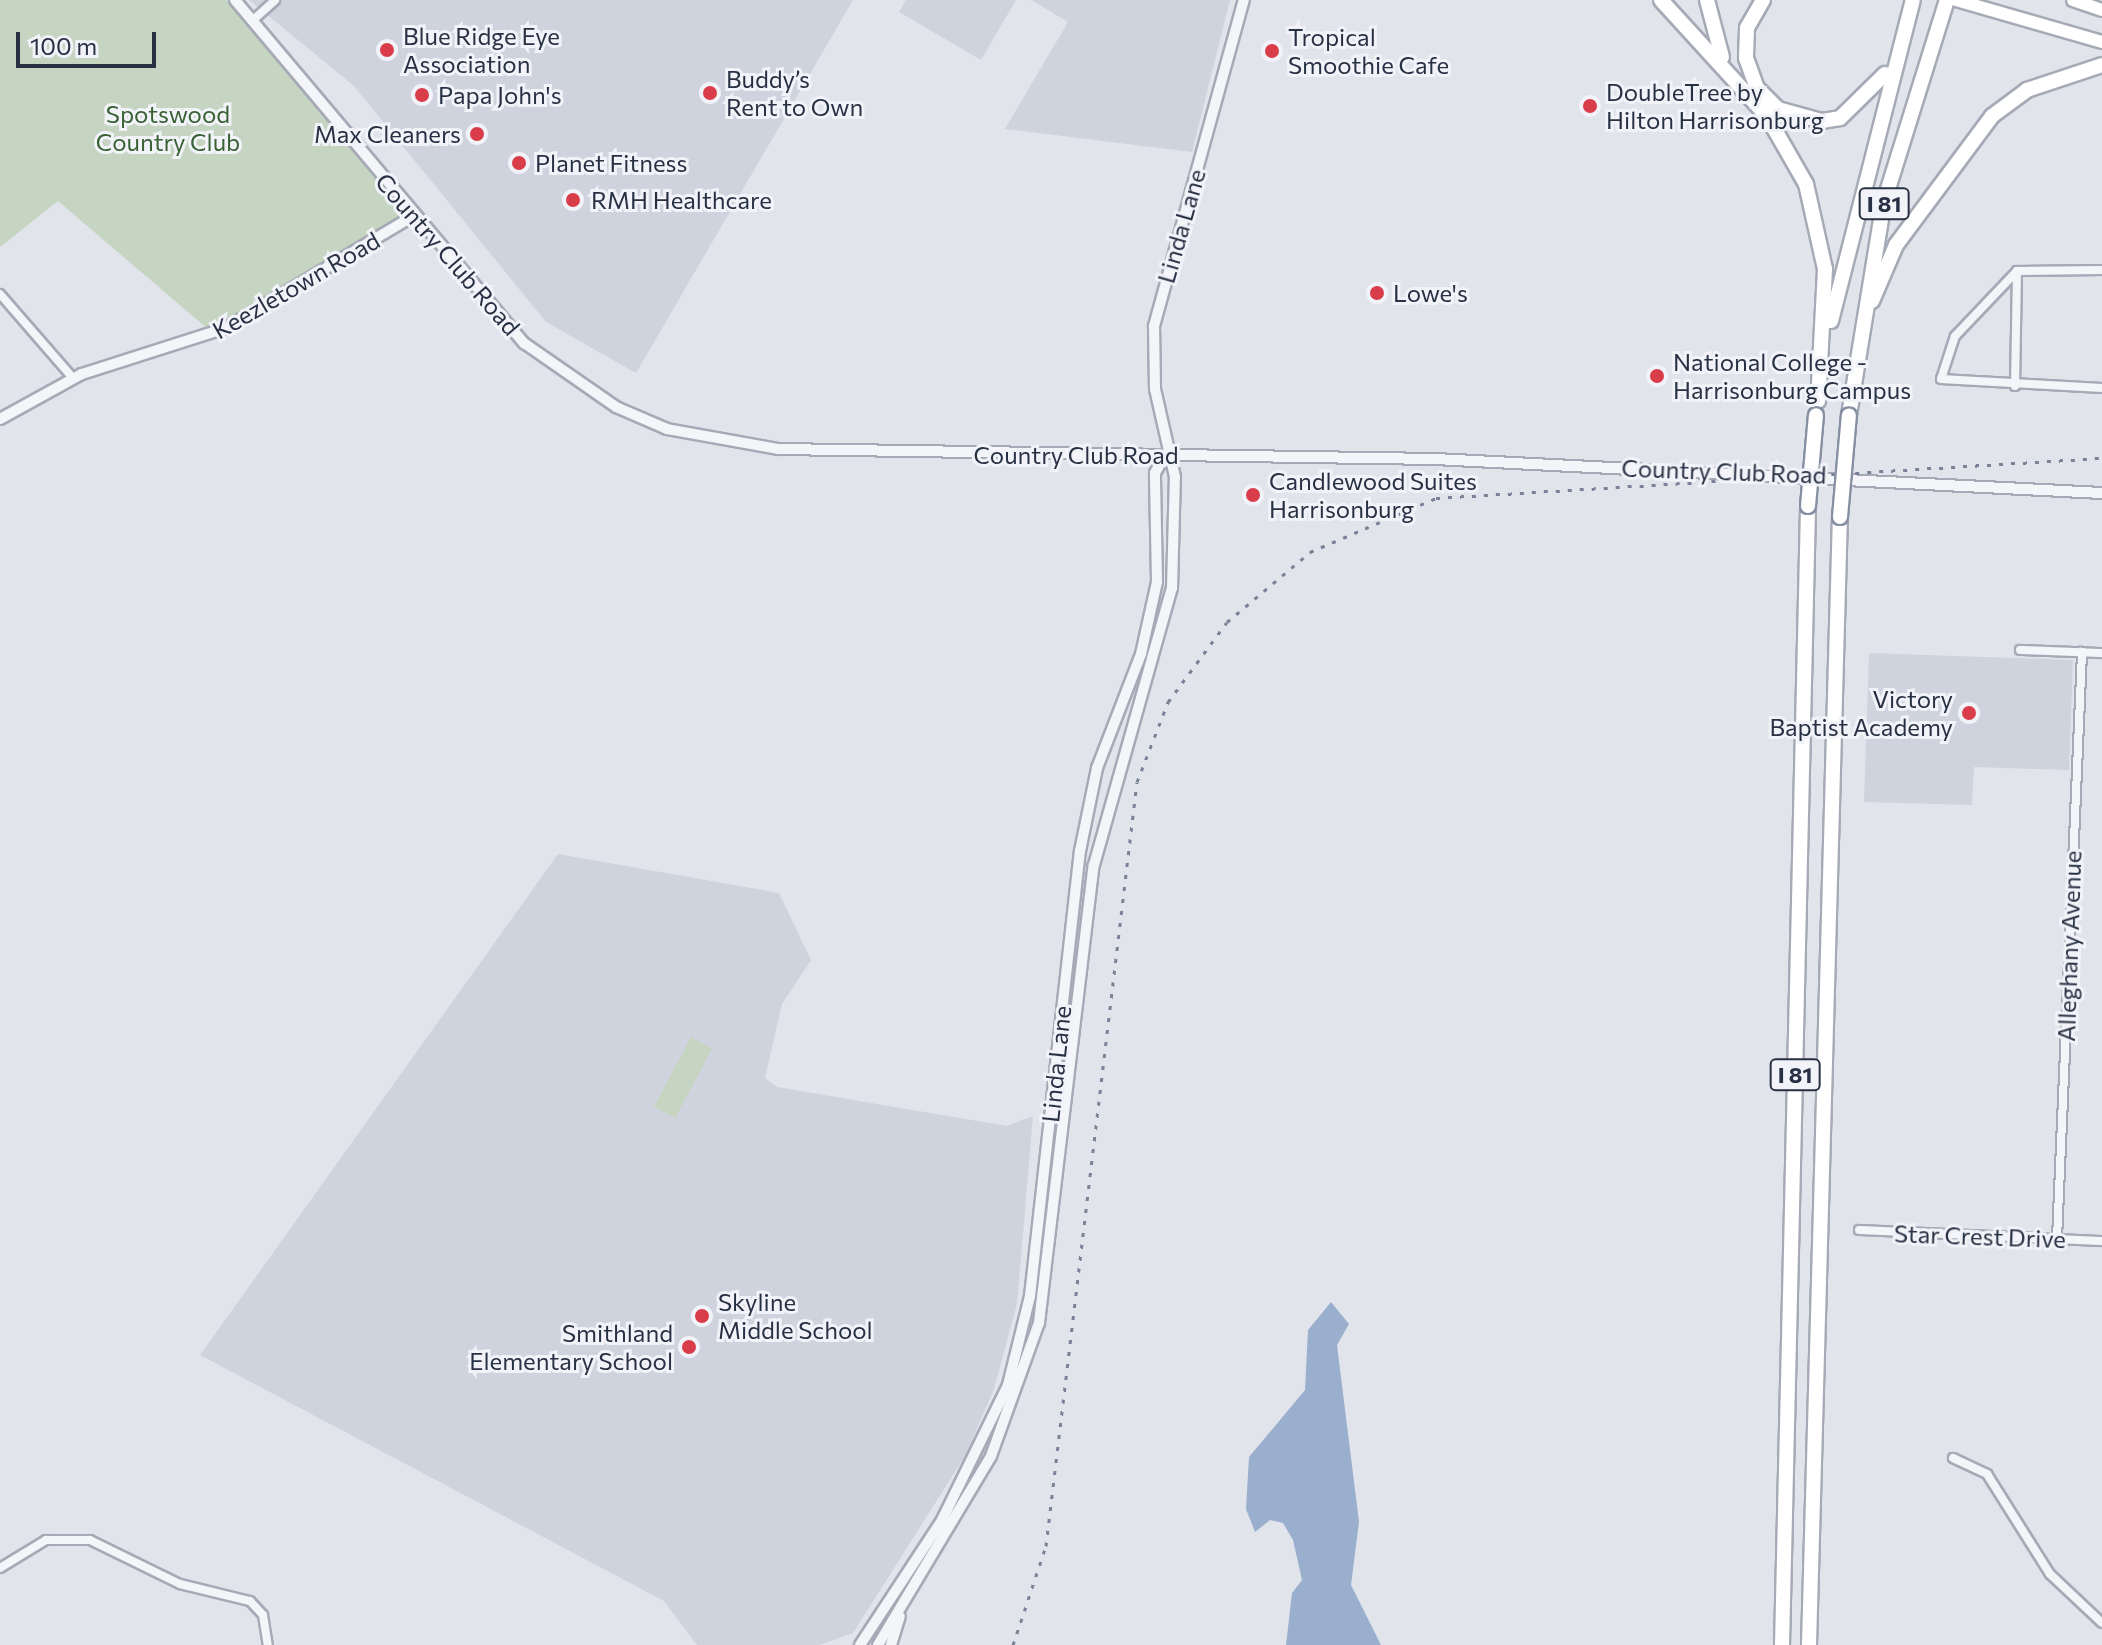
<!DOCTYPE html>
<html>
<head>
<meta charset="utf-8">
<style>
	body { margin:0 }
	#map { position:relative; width:2102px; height:1645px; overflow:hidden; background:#e1e4eb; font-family:Commissioner,sans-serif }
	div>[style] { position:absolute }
	.built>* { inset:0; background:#cfd3dd }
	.green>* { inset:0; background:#c5d5c1; transform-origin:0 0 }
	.water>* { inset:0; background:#99afcd }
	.roads { filter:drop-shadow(2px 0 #a6aab6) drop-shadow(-2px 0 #a6aab6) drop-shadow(0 2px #a6aab6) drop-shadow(0 -2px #a6aab6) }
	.minor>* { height:8px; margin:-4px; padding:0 4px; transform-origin:4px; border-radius:4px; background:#f4f5f9 }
	.tertiary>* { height:10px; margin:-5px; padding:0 5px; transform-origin:5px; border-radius:5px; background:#f4f5f9 }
	.primary>* { height:12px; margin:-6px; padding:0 6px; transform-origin:6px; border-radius:6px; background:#fff }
	.trunk>* { height:12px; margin:-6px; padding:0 6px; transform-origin:6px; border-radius:6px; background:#fff }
	.motorway>* { height:14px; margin:-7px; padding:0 7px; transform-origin:7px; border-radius:7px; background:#fff }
	.rail>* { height:3px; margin-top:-1.5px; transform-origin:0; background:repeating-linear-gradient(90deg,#798296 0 4px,transparent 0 12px) }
	.bridges { filter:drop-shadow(2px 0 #8790a3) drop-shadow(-2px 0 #8790a3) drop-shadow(0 2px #8790a3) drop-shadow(0 -2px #8790a3) }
	.motorway-bridge>* { height:14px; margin:-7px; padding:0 7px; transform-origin:7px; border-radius:7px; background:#fff }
	.dots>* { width:22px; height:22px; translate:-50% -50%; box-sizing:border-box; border:4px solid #f1f3f8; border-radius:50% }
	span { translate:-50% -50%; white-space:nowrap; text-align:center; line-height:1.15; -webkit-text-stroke:6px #f1f3f8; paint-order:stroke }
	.shield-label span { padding:2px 6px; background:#f1f3f8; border:2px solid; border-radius:6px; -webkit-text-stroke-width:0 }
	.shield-label { font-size:22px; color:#283044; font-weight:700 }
	.poi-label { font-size:24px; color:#283044 }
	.left { translate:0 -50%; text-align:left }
	.right { translate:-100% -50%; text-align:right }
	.park-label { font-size:24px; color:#396134 }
	.street-label { font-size:24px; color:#283044 }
	.scale { position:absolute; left:16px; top:32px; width:140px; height:36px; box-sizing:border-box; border:4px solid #283044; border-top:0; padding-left:10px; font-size:24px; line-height:28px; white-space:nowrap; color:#283044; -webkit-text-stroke:6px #f1f3f8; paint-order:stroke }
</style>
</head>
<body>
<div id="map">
	<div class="built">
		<i style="clip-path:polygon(249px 0,853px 0,636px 373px,546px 322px,354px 86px)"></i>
		<i style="clip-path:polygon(906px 0,1016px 0,981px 60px,899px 12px)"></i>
		<i style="clip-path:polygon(1031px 0,1230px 0,1192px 152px,1005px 129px,1068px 22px)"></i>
		<i style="clip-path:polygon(1869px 653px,2073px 660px,2069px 770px,1974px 767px,1972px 805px,1864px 802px)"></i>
		<i style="clip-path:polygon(558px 854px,779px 893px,811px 960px,782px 1004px,765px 1078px,777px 1087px,1007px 1126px,1033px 1116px,1017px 1304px,994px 1389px,965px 1456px,853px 1633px,819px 1645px,697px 1645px,664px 1601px,200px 1355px)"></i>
	</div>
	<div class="green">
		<i style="clip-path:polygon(0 0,227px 0,407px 217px,209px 330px,58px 201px,0 247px)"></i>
		<i style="left:691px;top:1037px;width:24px;height:79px;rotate:28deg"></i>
	</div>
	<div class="water">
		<i style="clip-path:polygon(1331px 1302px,1349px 1324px,1337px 1345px,1359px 1522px,1351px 1585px,1381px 1645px,1286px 1645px,1292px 1593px,1302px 1580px,1293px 1540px,1283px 1523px,1270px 1520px,1255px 1532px,1246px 1509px,1249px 1457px,1305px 1390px,1308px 1330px)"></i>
	</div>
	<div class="roads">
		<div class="minor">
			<i style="left:252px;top:21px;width:31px;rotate:-42deg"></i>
			<i style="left:2017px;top:271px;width:90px;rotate:133.6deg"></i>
			<i style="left:1955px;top:336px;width:45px;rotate:108deg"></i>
			<i style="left:1941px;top:379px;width:161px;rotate:3.2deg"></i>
			<i style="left:0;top:294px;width:111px;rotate:49deg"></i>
			<i style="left:2015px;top:386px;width:115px;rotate:-89deg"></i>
			<i style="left:2017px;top:271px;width:85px;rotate:-0.7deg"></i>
			<i style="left:2020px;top:650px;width:82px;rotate:2.1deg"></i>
			<i style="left:1859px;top:1230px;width:243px;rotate:2.6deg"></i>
			<i style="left:2057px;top:1239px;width:588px;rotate:-87.56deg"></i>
			<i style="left:1953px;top:1458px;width:38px;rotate:25deg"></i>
			<i style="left:1987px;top:1474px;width:118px;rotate:57.8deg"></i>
			<i style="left:2050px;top:1574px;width:71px;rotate:43.3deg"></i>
			<i style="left:0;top:1568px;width:54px;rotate:-31.3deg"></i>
			<i style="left:46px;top:1540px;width:44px"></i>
			<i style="left:90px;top:1540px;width:100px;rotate:26.1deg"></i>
			<i style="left:180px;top:1584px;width:72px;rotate:13.7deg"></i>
			<i style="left:250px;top:1601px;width:19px;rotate:47deg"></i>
			<i style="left:263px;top:1615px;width:30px;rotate:81deg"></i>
		</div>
		<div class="tertiary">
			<i style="left:235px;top:0;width:449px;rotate:49.9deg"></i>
			<i style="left:524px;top:343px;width:112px;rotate:34.8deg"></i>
			<i style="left:616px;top:407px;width:56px;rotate:23.3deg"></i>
			<i style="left:667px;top:429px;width:113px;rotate:10.2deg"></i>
			<i style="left:778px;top:449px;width:657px;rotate:0.87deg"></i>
			<i style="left:1435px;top:459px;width:668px;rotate:2.92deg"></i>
			<i style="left:0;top:419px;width:94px;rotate:-28.8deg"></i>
			<i style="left:82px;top:374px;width:151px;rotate:-17.7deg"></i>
			<i style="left:226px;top:328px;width:218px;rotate:-30.9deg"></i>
			<i style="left:860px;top:1645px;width:149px;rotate:-56.7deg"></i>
			<i style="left:942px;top:1520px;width:150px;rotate:-63.9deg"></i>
			<i style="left:1008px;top:1385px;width:92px;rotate:-76.1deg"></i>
			<i style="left:1030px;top:1296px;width:448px;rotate:-83.6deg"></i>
			<i style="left:1080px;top:851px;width:85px;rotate:-78.4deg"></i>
			<i style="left:1097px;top:768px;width:122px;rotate:-68.9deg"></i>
			<i style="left:1141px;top:654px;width:74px;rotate:-77.5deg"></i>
			<i style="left:1157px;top:582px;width:109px;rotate:-91.1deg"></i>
			<i style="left:1155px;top:473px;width:21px;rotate:-61deg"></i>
			<i style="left:878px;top:1645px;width:220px;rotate:-59.1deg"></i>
			<i style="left:991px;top:1456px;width:141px;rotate:-70.2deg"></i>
			<i style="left:1039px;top:1323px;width:461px;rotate:-83.2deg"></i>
			<i style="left:1094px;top:865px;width:288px;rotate:-74.3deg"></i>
			<i style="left:1172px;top:588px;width:111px;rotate:-88.5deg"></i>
			<i style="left:1175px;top:477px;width:90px;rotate:-102.8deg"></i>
			<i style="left:1155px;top:389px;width:63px;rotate:-90.9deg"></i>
			<i style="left:1154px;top:326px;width:338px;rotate:-74.6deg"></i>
			<i style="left:891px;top:1645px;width:30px;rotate:-73deg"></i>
		</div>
		<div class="primary">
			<i style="left:2073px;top:0;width:31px;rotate:19deg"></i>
		</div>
		<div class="trunk">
			<i style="left:1956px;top:0;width:152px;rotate:16deg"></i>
		</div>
		<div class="motorway">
			<i style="left:1661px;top:0;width:157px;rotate:47.6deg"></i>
			<i style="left:1767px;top:116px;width:78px;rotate:60.2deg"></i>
			<i style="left:1806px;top:184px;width:87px;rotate:77.4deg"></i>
			<i style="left:1825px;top:269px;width:132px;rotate:93deg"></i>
			<i style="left:1707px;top:0;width:59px;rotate:75.3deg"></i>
			<i style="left:1763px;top:0;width:32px;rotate:120deg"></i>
			<i style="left:1747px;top:28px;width:30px;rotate:92deg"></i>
			<i style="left:1746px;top:58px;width:32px;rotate:70deg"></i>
			<i style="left:1757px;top:88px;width:30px;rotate:45deg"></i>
			<i style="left:1778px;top:109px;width:46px;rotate:15.3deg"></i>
			<i style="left:1822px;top:121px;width:18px;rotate:-9deg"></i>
			<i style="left:1840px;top:118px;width:63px;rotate:-44.4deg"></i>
			<i style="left:1872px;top:301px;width:61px;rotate:-66.8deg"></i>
			<i style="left:1896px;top:245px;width:161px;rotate:-53.3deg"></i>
			<i style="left:1992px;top:116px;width:44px;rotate:-36.6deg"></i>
			<i style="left:2027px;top:90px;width:79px;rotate:-18.4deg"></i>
			<i style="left:1831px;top:321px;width:331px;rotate:-75.7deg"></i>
			<i style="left:1849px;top:415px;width:216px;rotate:-80.7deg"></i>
			<i style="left:1884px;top:202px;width:212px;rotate:-72.7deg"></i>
			<i style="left:1782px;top:1645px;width:1139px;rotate:-88.69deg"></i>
			<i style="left:1809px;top:1645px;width:1128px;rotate:-88.43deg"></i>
		</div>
	</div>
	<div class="rail">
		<i style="left:1013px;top:1645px;width:104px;rotate:-71.6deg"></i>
		<i style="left:1046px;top:1546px;width:769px;rotate:-83.21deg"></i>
		<i style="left:1137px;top:782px;width:86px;rotate:-68.8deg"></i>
		<i style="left:1168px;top:702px;width:99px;rotate:-53.6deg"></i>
		<i style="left:1227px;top:622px;width:109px;rotate:-40.1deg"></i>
		<i style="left:1310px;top:552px;width:137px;rotate:-23.2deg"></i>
		<i style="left:1436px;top:498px;width:667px;rotate:-3.44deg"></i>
	</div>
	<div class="bridges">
		<div class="motorway-bridge">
			<i style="left:1808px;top:506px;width:91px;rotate:-85deg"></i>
			<i style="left:1840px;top:517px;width:102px;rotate:-85deg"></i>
		</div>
	</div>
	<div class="dots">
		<i style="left:387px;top:50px;background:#d93d4a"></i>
		<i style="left:1272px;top:51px;background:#d93d4a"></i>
		<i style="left:710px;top:93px;background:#d93d4a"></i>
		<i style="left:422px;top:95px;background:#d93d4a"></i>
		<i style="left:1590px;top:106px;background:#d93d4a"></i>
		<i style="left:477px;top:134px;background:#d93d4a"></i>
		<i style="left:519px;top:163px;background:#d93d4a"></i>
		<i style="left:573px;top:200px;background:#d93d4a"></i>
		<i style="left:1377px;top:293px;background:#d93d4a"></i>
		<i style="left:1657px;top:376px;background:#d93d4a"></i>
		<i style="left:1253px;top:495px;background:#d93d4a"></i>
		<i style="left:1969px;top:713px;background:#d93d4a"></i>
		<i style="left:702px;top:1316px;background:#d93d4a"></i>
		<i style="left:689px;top:1347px;background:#d93d4a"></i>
	</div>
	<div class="shield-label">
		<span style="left:1884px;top:204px">I 81</span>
		<span style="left:1795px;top:1075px">I 81</span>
	</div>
	<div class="poi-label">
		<span class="left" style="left:403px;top:50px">Blue Ridge Eye<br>Association</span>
		<span class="left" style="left:1288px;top:51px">Tropical<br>Smoothie Cafe</span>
		<span class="left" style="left:726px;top:93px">Buddy’s<br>Rent to Own</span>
		<span class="left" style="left:1606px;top:106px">DoubleTree by<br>Hilton Harrisonburg</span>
		<span class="left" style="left:438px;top:95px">Papa John's</span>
		<span class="right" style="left:461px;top:134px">Max Cleaners</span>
		<span class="left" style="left:535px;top:163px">Planet Fitness</span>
		<span class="left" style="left:591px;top:200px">RMH Healthcare</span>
		<span class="left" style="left:1393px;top:293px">Lowe's</span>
		<span class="left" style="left:1673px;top:376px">National College -<br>Harrisonburg Campus</span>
		<span class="left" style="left:1269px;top:495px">Candlewood Suites<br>Harrisonburg</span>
		<span class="right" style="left:1953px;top:713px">Victory<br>Baptist Academy</span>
		<span class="left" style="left:718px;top:1316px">Skyline<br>Middle School</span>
		<span class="right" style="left:673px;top:1347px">Smithland<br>Elementary School</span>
	</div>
	<div class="park-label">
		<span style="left:168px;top:128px">Spotswood<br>Country Club</span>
	</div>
	<div class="street-label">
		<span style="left:1181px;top:226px;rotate:-74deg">Linda Lane</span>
		<span style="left:448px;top:254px;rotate:49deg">Country Club Road</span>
		<span style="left:296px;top:285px;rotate:-30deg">Keezletown Road</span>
		<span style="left:1076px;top:455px">Country Club Road</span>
		<span style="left:1724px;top:471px;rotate:2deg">Country Club Road</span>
		<span style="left:2069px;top:946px;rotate:-88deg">Alleghany Avenue</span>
		<span style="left:1056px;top:1064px;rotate:-84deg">Linda Lane</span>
		<span style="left:1980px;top:1236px;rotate:2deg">Star Crest Drive</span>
	</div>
	<div class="scale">100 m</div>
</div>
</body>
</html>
